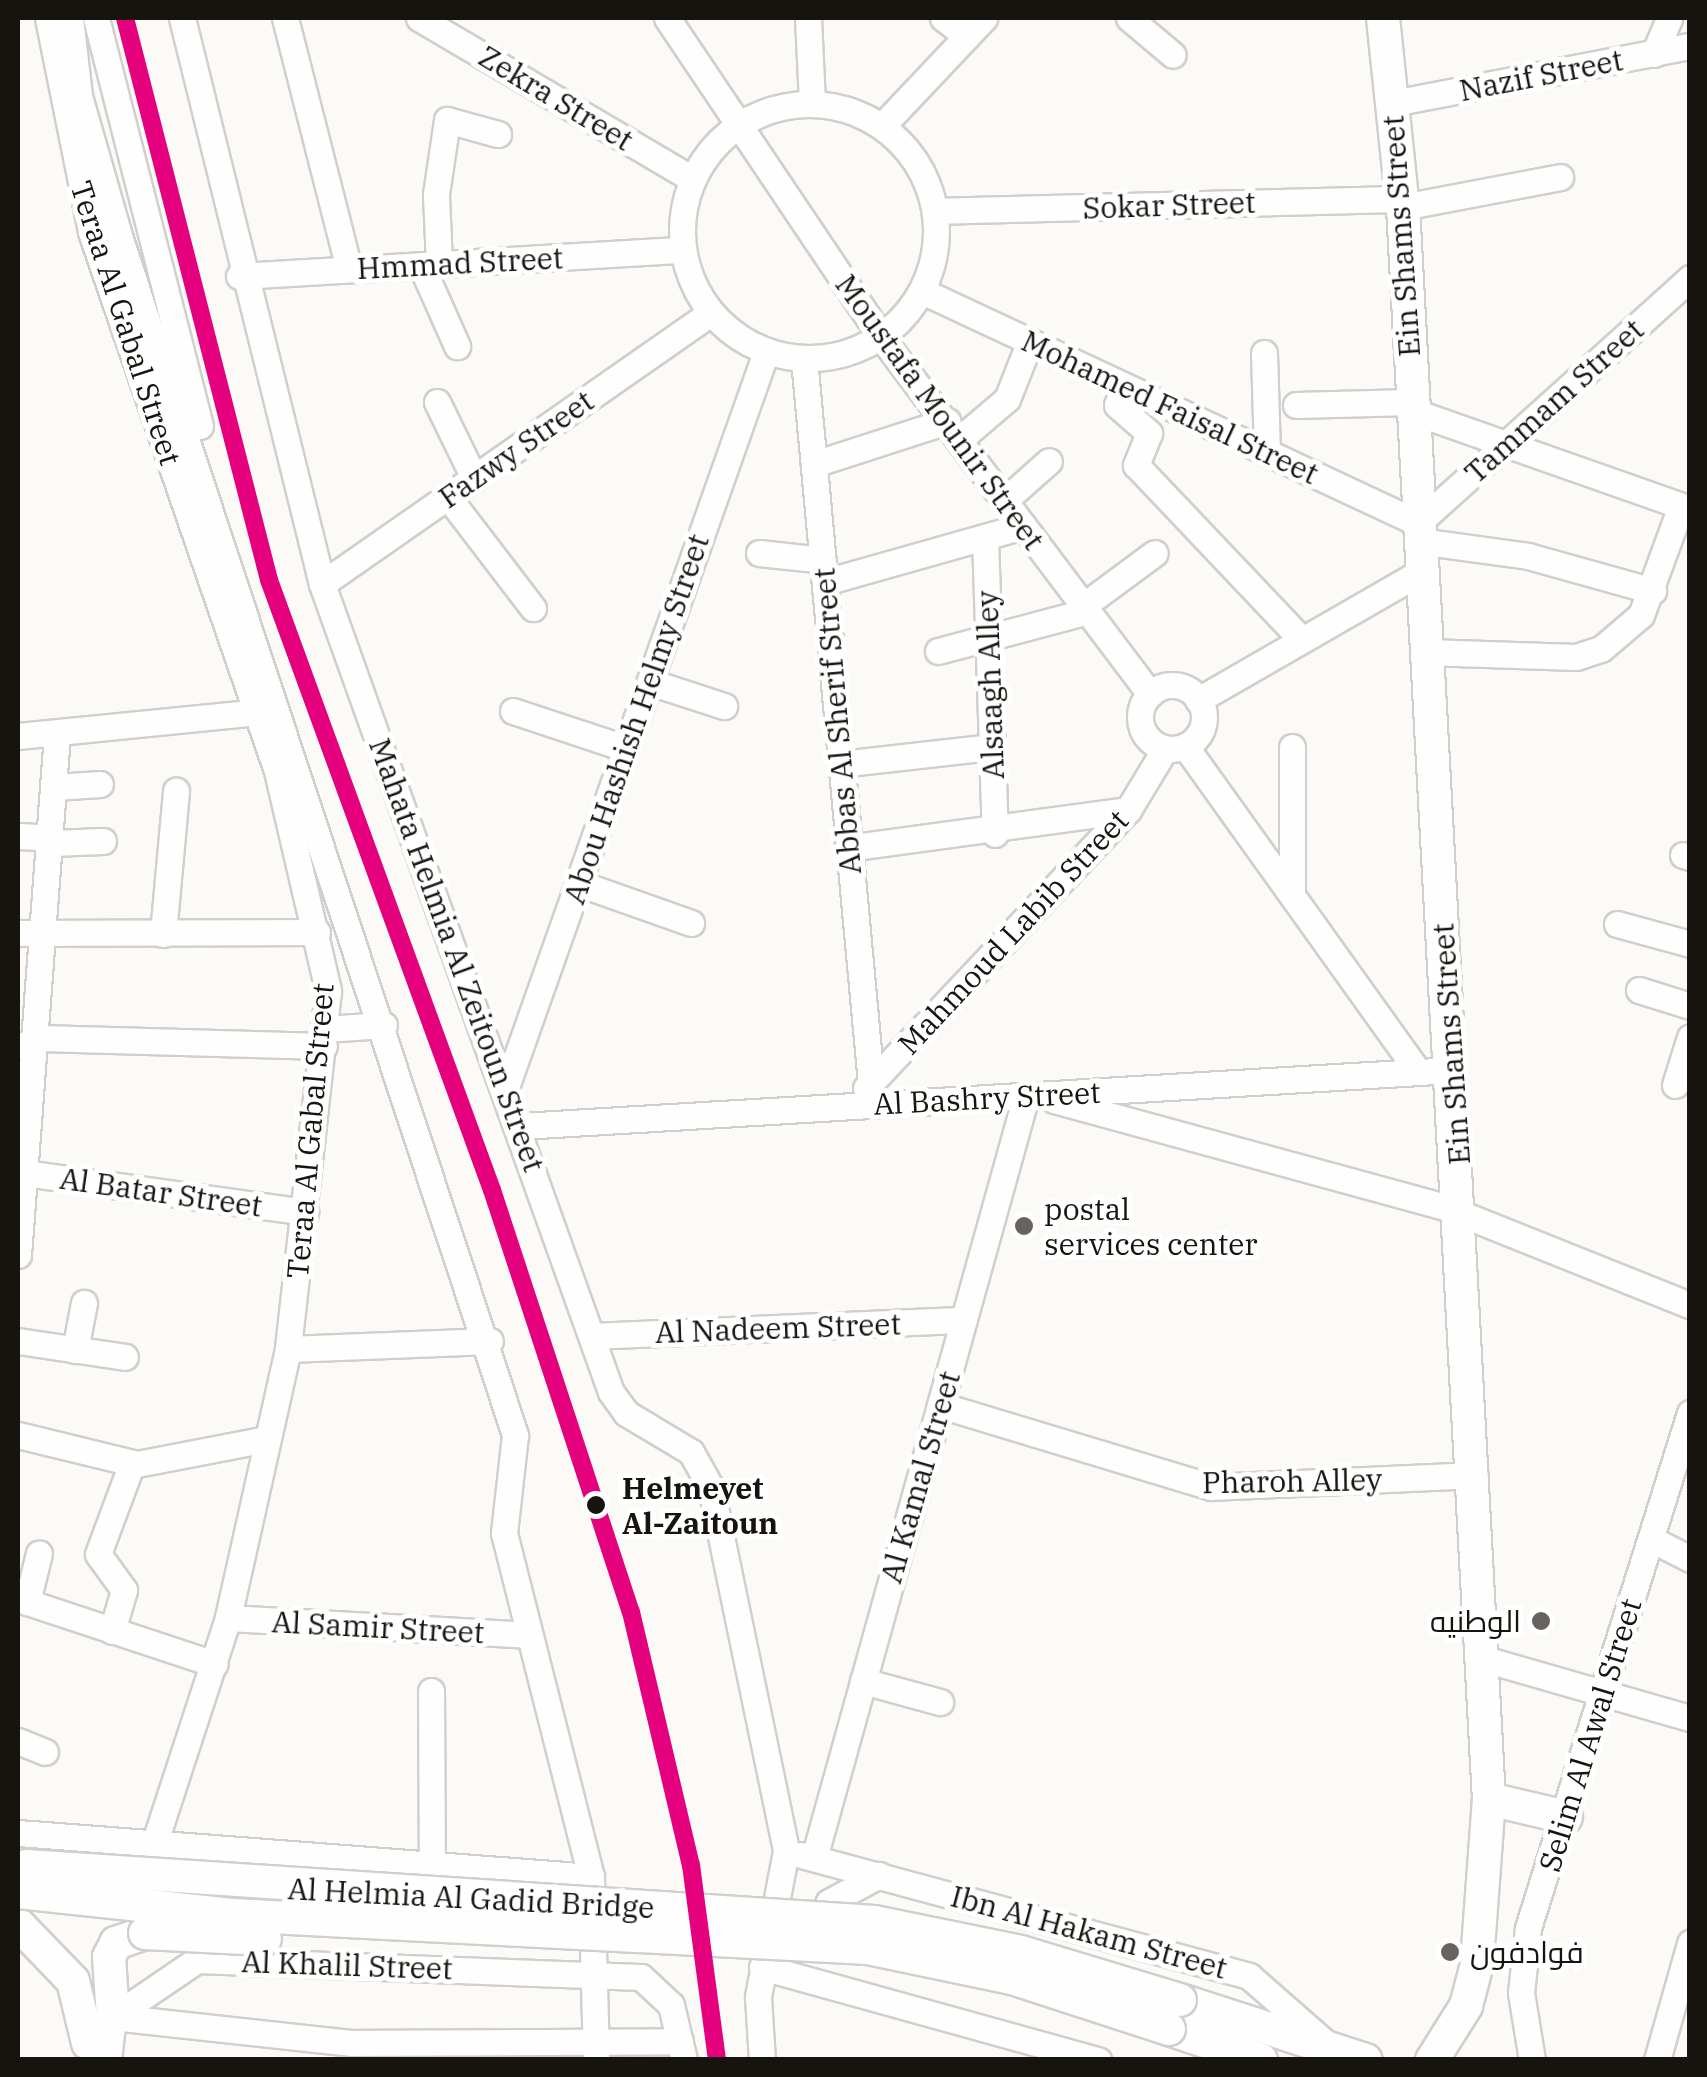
<!DOCTYPE html>
<html>
<head>
<meta charset="utf-8">
<style>
	body { margin:0 }
	#map { position:relative; width:1707px; height:2077px; overflow:hidden; background:#fcfaf7; font-family:"IBM Plex Serif",Cairo,serif }
	div>[style] { position:absolute }
	.roads { filter:drop-shadow(2px 0 #d1cfcb) drop-shadow(-2px 0 #d1cfcb) drop-shadow(0 2px #d1cfcb) drop-shadow(0 -2px #d1cfcb) }
	.minor>* { height:25px; margin:-12.5px; padding:0 12.5px; transform-origin:12.5px; border-radius:12.5px; background:#fffefe }
	.minor>.ring { margin:-12.5px; padding:0; box-sizing:content-box; background:none; border:25px solid #fffefe; border-radius:50% }
	.major>* { height:32px; margin:-16px; padding:0 16px; transform-origin:16px; border-radius:16px; background:#fffefe }
	.bridges { filter:drop-shadow(2px 0 #d1cfcb) drop-shadow(-2px 0 #d1cfcb) drop-shadow(0 2px #d1cfcb) drop-shadow(0 -2px #d1cfcb) }
	.major-bridge>* { height:32px; margin:-16px; padding:0 16px; transform-origin:16px; border-radius:16px; background:#fffefe }
	.metro-1>* { height:18px; margin:-9px; padding:0 9px; transform-origin:9px; border-radius:9px; background:#e5007d }
	.dots>* { width:28px; height:28px; translate:-50% -50%; box-sizing:border-box; border:5px solid #fff; border-radius:50% }
	span { translate:-50% -50%; white-space:nowrap; text-align:center; line-height:1.15; -webkit-text-stroke:10px #fff; paint-order:stroke }
	.street-label { font-size:30px; color:#17130f }
	.poi-label { font-size:30px; color:#17130f }
	.left { translate:0 -50%; text-align:left }
	.right { translate:-100% -50%; text-align:right }
	.stop-label { font-size:30px; color:#17130f; font-weight:700 }
	.frame { position:absolute; inset:0; border:20px solid #17130f; pointer-events:none }
</style>
</head>
<body>
<div id="map">
	<div class="roads">
		<div class="minor">
			<i style="left:48px;top:18px;width:218px;rotate:78.6deg"></i>
			<i style="left:91px;top:232px;width:570px;rotate:70.96deg"></i>
			<i style="left:277px;top:771px;width:226px;rotate:76.9deg"></i>
			<i style="left:328px;top:991px;width:360px;rotate:96.4deg"></i>
			<i style="left:288px;top:1349px;width:276px;rotate:102.6deg"></i>
			<i style="left:228px;top:1618px;width:241px;rotate:108.1deg"></i>
			<i style="left:70px;top:18px;width:79px;rotate:83.4deg"></i>
			<i style="left:79px;top:96px;width:149px;rotate:74deg"></i>
			<i style="left:120px;top:239px;width:1260px;rotate:71.72deg"></i>
			<i style="left:515px;top:1435px;width:99px;rotate:96.4deg"></i>
			<i style="left:504px;top:1533px;width:355px;rotate:75.8deg"></i>
			<i style="left:591px;top:1877px;width:183px;rotate:88.4deg"></i>
			<i style="left:96px;top:18px;width:421px;rotate:75.7deg"></i>
			<i style="left:182px;top:18px;width:583px;rotate:76.11deg"></i>
			<i style="left:322px;top:584px;width:858px;rotate:70.32deg"></i>
			<i style="left:611px;top:1392px;width:26px;rotate:54deg"></i>
			<i style="left:626px;top:1413px;width:76px;rotate:31deg"></i>
			<i style="left:691px;top:1452px;width:41px;rotate:60.9deg"></i>
			<i style="left:711px;top:1488px;width:371px;rotate:78.3deg"></i>
			<i style="left:786px;top:1851px;width:149px;rotate:100.9deg"></i>
			<i style="left:758px;top:1997px;width:63px;rotate:86.4deg"></i>
			<i style="left:285px;top:18px;width:259px;rotate:75.7deg"></i>
			<i style="left:419px;top:18px;width:317px;rotate:30.5deg"></i>
			<i style="left:667px;top:18px;width:384px;rotate:56.1deg"></i>
			<i style="left:881px;top:337px;width:447px;rotate:53deg"></i>
			<i style="left:808px;top:18px;width:86px;rotate:87.3deg"></i>
			<i style="left:943px;top:18px;width:30px;rotate:37deg"></i>
			<i style="left:1129px;top:18px;width:57px;rotate:40.1deg"></i>
			<i style="left:1654px;top:54px;width:39px;rotate:-67deg"></i>
			<i style="left:1393px;top:103px;width:302px;rotate:-10.9deg"></i>
			<i class="ring" style="left:682px;top:104px;width:229px;height:229px"></i>
			<i style="left:882px;top:126px;width:149px;rotate:-46.6deg"></i>
			<i style="left:1403px;top:207px;width:160px;rotate:-10.8deg"></i>
			<i style="left:935px;top:211px;width:467px;rotate:-1.5deg"></i>
			<i style="left:439px;top:264px;width:70px;rotate:-92.5deg"></i>
			<i style="left:436px;top:194px;width:75px;rotate:-81.5deg"></i>
			<i style="left:447px;top:120px;width:53px;rotate:15.4deg"></i>
			<i style="left:421px;top:265px;width:89px;rotate:66deg"></i>
			<i style="left:239px;top:276px;width:444px;rotate:-3.4deg"></i>
			<i style="left:922px;top:291px;width:548px;rotate:25.07deg"></i>
			<i style="left:1418px;top:523px;width:366px;rotate:-42deg"></i>
			<i style="left:1264px;top:353px;width:100px;rotate:88.3deg"></i>
			<i style="left:804px;top:359px;width:726px;rotate:84.71deg"></i>
			<i style="left:1124px;top:386px;width:20px;rotate:110deg"></i>
			<i style="left:1117px;top:405px;width:43px;rotate:41.2deg"></i>
			<i style="left:1149px;top:433px;width:35px;rotate:112deg"></i>
			<i style="left:1136px;top:465px;width:241px;rotate:46.5deg"></i>
			<i style="left:437px;top:402px;width:85px;rotate:64deg"></i>
			<i style="left:1296px;top:405px;width:115px;rotate:-1.5deg"></i>
			<i style="left:1412px;top:411px;width:295px;rotate:19.4deg"></i>
			<i style="left:960px;top:439px;width:62px;rotate:-40.4deg"></i>
			<i style="left:1007px;top:399px;width:62px;rotate:-68.4deg"></i>
			<i style="left:814px;top:464px;width:140px;rotate:-17.9deg"></i>
			<i style="left:448px;top:497px;width:140px;rotate:52.6deg"></i>
			<i style="left:1004px;top:501px;width:60px;rotate:-41.6deg"></i>
			<i style="left:985px;top:537px;width:297px;rotate:88.1deg"></i>
			<i style="left:1419px;top:541px;width:110px;rotate:7.8deg"></i>
			<i style="left:1528px;top:556px;width:130px;rotate:15.6deg"></i>
			<i style="left:759px;top:553px;width:64px;rotate:6.2deg"></i>
			<i style="left:825px;top:582px;width:206px;rotate:-15.8deg"></i>
			<i style="left:322px;top:584px;width:473px;rotate:-34.9deg"></i>
			<i style="left:1083px;top:606px;width:89px;rotate:-36.4deg"></i>
			<i style="left:938px;top:651px;width:155px;rotate:-14.9deg"></i>
			<i style="left:1426px;top:652px;width:150px;rotate:1.9deg"></i>
			<i style="left:1576px;top:657px;width:26px;rotate:-18deg"></i>
			<i style="left:1601px;top:649px;width:52px;rotate:-40.4deg"></i>
			<i style="left:1641px;top:615px;width:116px;rotate:-69.8deg"></i>
			<i style="left:650px;top:682px;width:78px;rotate:18deg"></i>
			<i class="ring" style="left:1140px;top:685px;width:39px;height:39px"></i>
			<i style="left:1198px;top:700px;width:258px;rotate:-29.9deg"></i>
			<i style="left:513px;top:711px;width:118px;rotate:18.3deg"></i>
			<i style="left:18px;top:736px;width:241px;rotate:-5.7deg"></i>
			<i style="left:1185px;top:746px;width:401px;rotate:54.4deg"></i>
			<i style="left:1292px;top:747px;width:145px;rotate:90deg"></i>
			<i style="left:840px;top:764px;width:152px;rotate:-6.4deg"></i>
			<i style="left:54px;top:787px;width:46px;rotate:-3.7deg"></i>
			<i style="left:18px;top:836px;width:34px;rotate:3deg"></i>
			<i style="left:52px;top:843px;width:51px;rotate:-2.2deg"></i>
			<i style="left:847px;top:848px;width:284px;rotate:-7.7deg"></i>
			<i style="left:1683px;top:855px;width:7px;rotate:16deg"></i>
			<i style="left:578px;top:883px;width:120px;rotate:19.5deg"></i>
			<i style="left:1617px;top:924px;width:76px;rotate:15.3deg"></i>
			<i style="left:18px;top:933px;width:299px;rotate:-0.2deg"></i>
			<i style="left:163px;top:934px;width:144px;rotate:-84.8deg"></i>
			<i style="left:1639px;top:990px;width:53px;rotate:17.4deg"></i>
			<i style="left:325px;top:1029px;width:59px;rotate:-3.9deg"></i>
			<i style="left:18px;top:1047px;width:24px;rotate:-22deg"></i>
			<i style="left:40px;top:1038px;width:284px;rotate:1.6deg"></i>
			<i style="left:1675px;top:1085px;width:50px;rotate:-72.6deg"></i>
			<i style="left:506px;top:1087px;width:780px;rotate:-70.52deg"></i>
			<i style="left:866px;top:1088px;width:382px;rotate:-46.7deg"></i>
			<i style="left:1128px;top:810px;width:71px;rotate:-58.8deg"></i>
			<i style="left:1054px;top:1100px;width:402px;rotate:15.3deg"></i>
			<i style="left:1442px;top:1206px;width:267px;rotate:21.8deg"></i>
			<i style="left:521px;top:1126px;width:933px;rotate:-3.44deg"></i>
			<i style="left:18px;top:1172px;width:290px;rotate:7.9deg"></i>
			<i style="left:18px;top:1255px;width:522px;rotate:-85.72deg"></i>
			<i style="left:592px;top:1336px;width:372px;rotate:-2.5deg"></i>
			<i style="left:18px;top:1341px;width:108px;rotate:8.5deg"></i>
			<i style="left:288px;top:1349px;width:202px;rotate:-2.3deg"></i>
			<i style="left:75px;top:1350px;width:48px;rotate:-79.2deg"></i>
			<i style="left:940px;top:1405px;width:283px;rotate:16.8deg"></i>
			<i style="left:1211px;top:1487px;width:264px;rotate:-2.6deg"></i>
			<i style="left:18px;top:1435px;width:122px;rotate:13.7deg"></i>
			<i style="left:137px;top:1464px;width:132px;rotate:-10.9deg"></i>
			<i style="left:1651px;top:1539px;width:44px;rotate:27.1deg"></i>
			<i style="left:18px;top:1599px;width:207px;rotate:18.3deg"></i>
			<i style="left:27px;top:1602px;width:50px;rotate:-76.2deg"></i>
			<i style="left:228px;top:1618px;width:300px;rotate:3.2deg"></i>
			<i style="left:112px;top:1631px;width:43px;rotate:-73.7deg"></i>
			<i style="left:124px;top:1590px;width:44px;rotate:-125.8deg"></i>
			<i style="left:98px;top:1554px;width:97px;rotate:-69.5deg"></i>
			<i style="left:1484px;top:1659px;width:214px;rotate:16deg"></i>
			<i style="left:863px;top:1681px;width:80px;rotate:15.3deg"></i>
			<i style="left:431px;top:1691px;width:176px;rotate:89.7deg"></i>
			<i style="left:18px;top:1741px;width:29px;rotate:22deg"></i>
			<i style="left:18px;top:1833px;width:575px;rotate:4.39deg"></i>
			<i style="left:801px;top:1855px;width:464px;rotate:15.1deg"></i>
			<i style="left:1249px;top:1976px;width:106px;rotate:41.2deg"></i>
			<i style="left:814px;top:1858px;width:791px;rotate:-74.45deg"></i>
			<i style="left:817px;top:1931px;width:31px;rotate:-68deg"></i>
			<i style="left:829px;top:1902px;width:57px;rotate:-28.4deg"></i>
			<i style="left:762px;top:1967px;width:349px;rotate:15.5deg"></i>
			<i style="left:113px;top:2017px;width:102px;rotate:-34.2deg"></i>
			<i style="left:197px;top:1960px;width:444px;rotate:2.2deg"></i>
			<i style="left:641px;top:1977px;width:41px;rotate:43deg"></i>
			<i style="left:671px;top:2005px;width:57px;rotate:76.7deg"></i>
			<i style="left:113px;top:2017px;width:239px;rotate:6.2deg"></i>
			<i style="left:351px;top:2043px;width:329px;rotate:-0.3deg"></i>
			<i style="left:108px;top:2060px;width:43px;rotate:-83.4deg"></i>
			<i style="left:1532px;top:2060px;width:68px;rotate:-99.3deg"></i>
			<i style="left:1521px;top:1993px;width:65px;rotate:-83.9deg"></i>
			<i style="left:1528px;top:1928px;width:540px;rotate:-72.54deg"></i>
			<i style="left:1657px;top:2060px;width:122px;rotate:-74.2deg"></i>
		</div>
		<div class="major">
			<i style="left:1383px;top:18px;width:190px;rotate:84deg"></i>
			<i style="left:1403px;top:207px;width:1594px;rotate:86.91deg"></i>
			<i style="left:1489px;top:1799px;width:165px;rotate:94.2deg"></i>
			<i style="left:1477px;top:1964px;width:43px;rotate:104.7deg"></i>
			<i style="left:1466px;top:2006px;width:64px;rotate:122.2deg"></i>
			<i style="left:1489px;top:1799px;width:79px;rotate:13.2deg"></i>
			<i style="left:18px;top:1924px;width:79px;rotate:46deg"></i>
			<i style="left:73px;top:1981px;width:64px;rotate:76.4deg"></i>
			<i style="left:1180px;top:2000px;width:195px;rotate:17.9deg"></i>
			<i style="left:113px;top:2017px;width:60px;rotate:-93.8deg"></i>
			<i style="left:109px;top:1957px;width:16px;rotate:-63deg"></i>
			<i style="left:116px;top:1943px;width:31px;rotate:-19deg"></i>
			<i style="left:1169px;top:2029px;width:97px;rotate:18.6deg"></i>
		</div>
	</div>
	<div class="bridges">
		<div class="major-bridge">
			<i style="left:26px;top:1866px;width:850px;rotate:3.78deg"></i>
			<i style="left:874px;top:1922px;width:150px;rotate:11.5deg"></i>
			<i style="left:1021px;top:1952px;width:166px;rotate:16.8deg"></i>
			<i style="left:18px;top:1892px;width:215px;rotate:6.1deg"></i>
			<i style="left:232px;top:1915px;width:637px;rotate:2.97deg"></i>
			<i style="left:868px;top:1948px;width:147px;rotate:11.8deg"></i>
			<i style="left:1012px;top:1978px;width:165px;rotate:18deg"></i>
			<i style="left:145px;top:1933px;width:120px;rotate:2.9deg"></i>
		</div>
	</div>
	<div class="metro-1">
		<i style="left:125px;top:18px;width:580px;rotate:75.63deg"></i>
		<i style="left:269px;top:580px;width:649px;rotate:69.92deg"></i>
		<i style="left:492px;top:1190px;width:444px;rotate:71.8deg"></i>
		<i style="left:631px;top:1612px;width:260px;rotate:76.7deg"></i>
		<i style="left:691px;top:1865px;width:197px;rotate:82.4deg"></i>
	</div>
	<div class="dots">
		<i style="left:1024px;top:1226px;background:#676460"></i>
		<i style="left:596px;top:1505px;background:#17130f"></i>
		<i style="left:1541px;top:1621px;background:#676460"></i>
		<i style="left:1450px;top:1952px;background:#676460"></i>
	</div>
	<div class="street-label">
		<span style="left:1541px;top:75px;rotate:-11deg">Nazif Street</span>
		<span style="left:556px;top:98px;rotate:31deg">Zekra Street</span>
		<span style="left:1169px;top:205px;rotate:-2deg">Sokar Street</span>
		<span style="left:1401px;top:236px;rotate:-94deg">Ein Shams Street</span>
		<span style="left:460px;top:263px;rotate:-3deg">Hmmad Street</span>
		<span style="left:126px;top:323px;rotate:72deg">Teraa Al Gabal Street</span>
		<span style="left:1554px;top:401px;rotate:-42deg">Tammam Street</span>
		<span style="left:1170px;top:407px;rotate:25deg">Mohamed Faisal Street</span>
		<span style="left:940px;top:412px;rotate:54deg">Moustafa Mounir Street</span>
		<span style="left:516px;top:449px;rotate:-35deg">Fazwy Street</span>
		<span style="left:990px;top:685px;rotate:-92deg">Alsaagh Alley</span>
		<span style="left:636px;top:719px;rotate:-71deg">Abou Hashish Helmy Street</span>
		<span style="left:837px;top:721px;rotate:-95deg">Abbas Al Sherif Street</span>
		<span style="left:1013px;top:932px;rotate:-47deg">Mahmoud Labib Street</span>
		<span style="left:457px;top:955px;rotate:70deg">Mahata Helmia Al Zeitoun Street</span>
		<span style="left:1451px;top:1044px;rotate:-94deg">Ein Shams Street</span>
		<span style="left:987px;top:1098px;rotate:-3deg">Al Bashry Street</span>
		<span style="left:310px;top:1131px;rotate:-85deg">Teraa Al Gabal Street</span>
		<span style="left:161px;top:1192px;rotate:8deg">Al Batar Street</span>
		<span style="left:778px;top:1328px;rotate:-2deg">Al Nadeem Street</span>
		<span style="left:920px;top:1477px;rotate:-74deg">Al Kamal Street</span>
		<span style="left:1292px;top:1481px;rotate:-1deg">Pharoh Alley</span>
		<span style="left:378px;top:1627px;rotate:3deg">Al Samir Street</span>
		<span style="left:1590px;top:1735px;rotate:-73deg">Selim Al Awal Street</span>
		<span style="left:471px;top:1898px;rotate:3deg">Al Helmia Al Gadid Bridge</span>
		<span style="left:1089px;top:1932px;rotate:15deg">Ibn Al Hakam Street</span>
		<span style="left:347px;top:1965px;rotate:2deg">Al Khalil Street</span>
	</div>
	<div class="poi-label">
		<span class="left" style="left:1044px;top:1226px">postal<br>services center</span>
		<span class="right" style="left:1521px;top:1621px">الوطنيه</span>
		<span class="left" style="left:1470px;top:1952px">فوادفون</span>
	</div>
	<div class="stop-label">
		<span class="left" style="left:622px;top:1505px">Helmeyet<br>Al-Zaitoun</span>
	</div>
	<div class="frame"></div>
</div>
</body>
</html>
